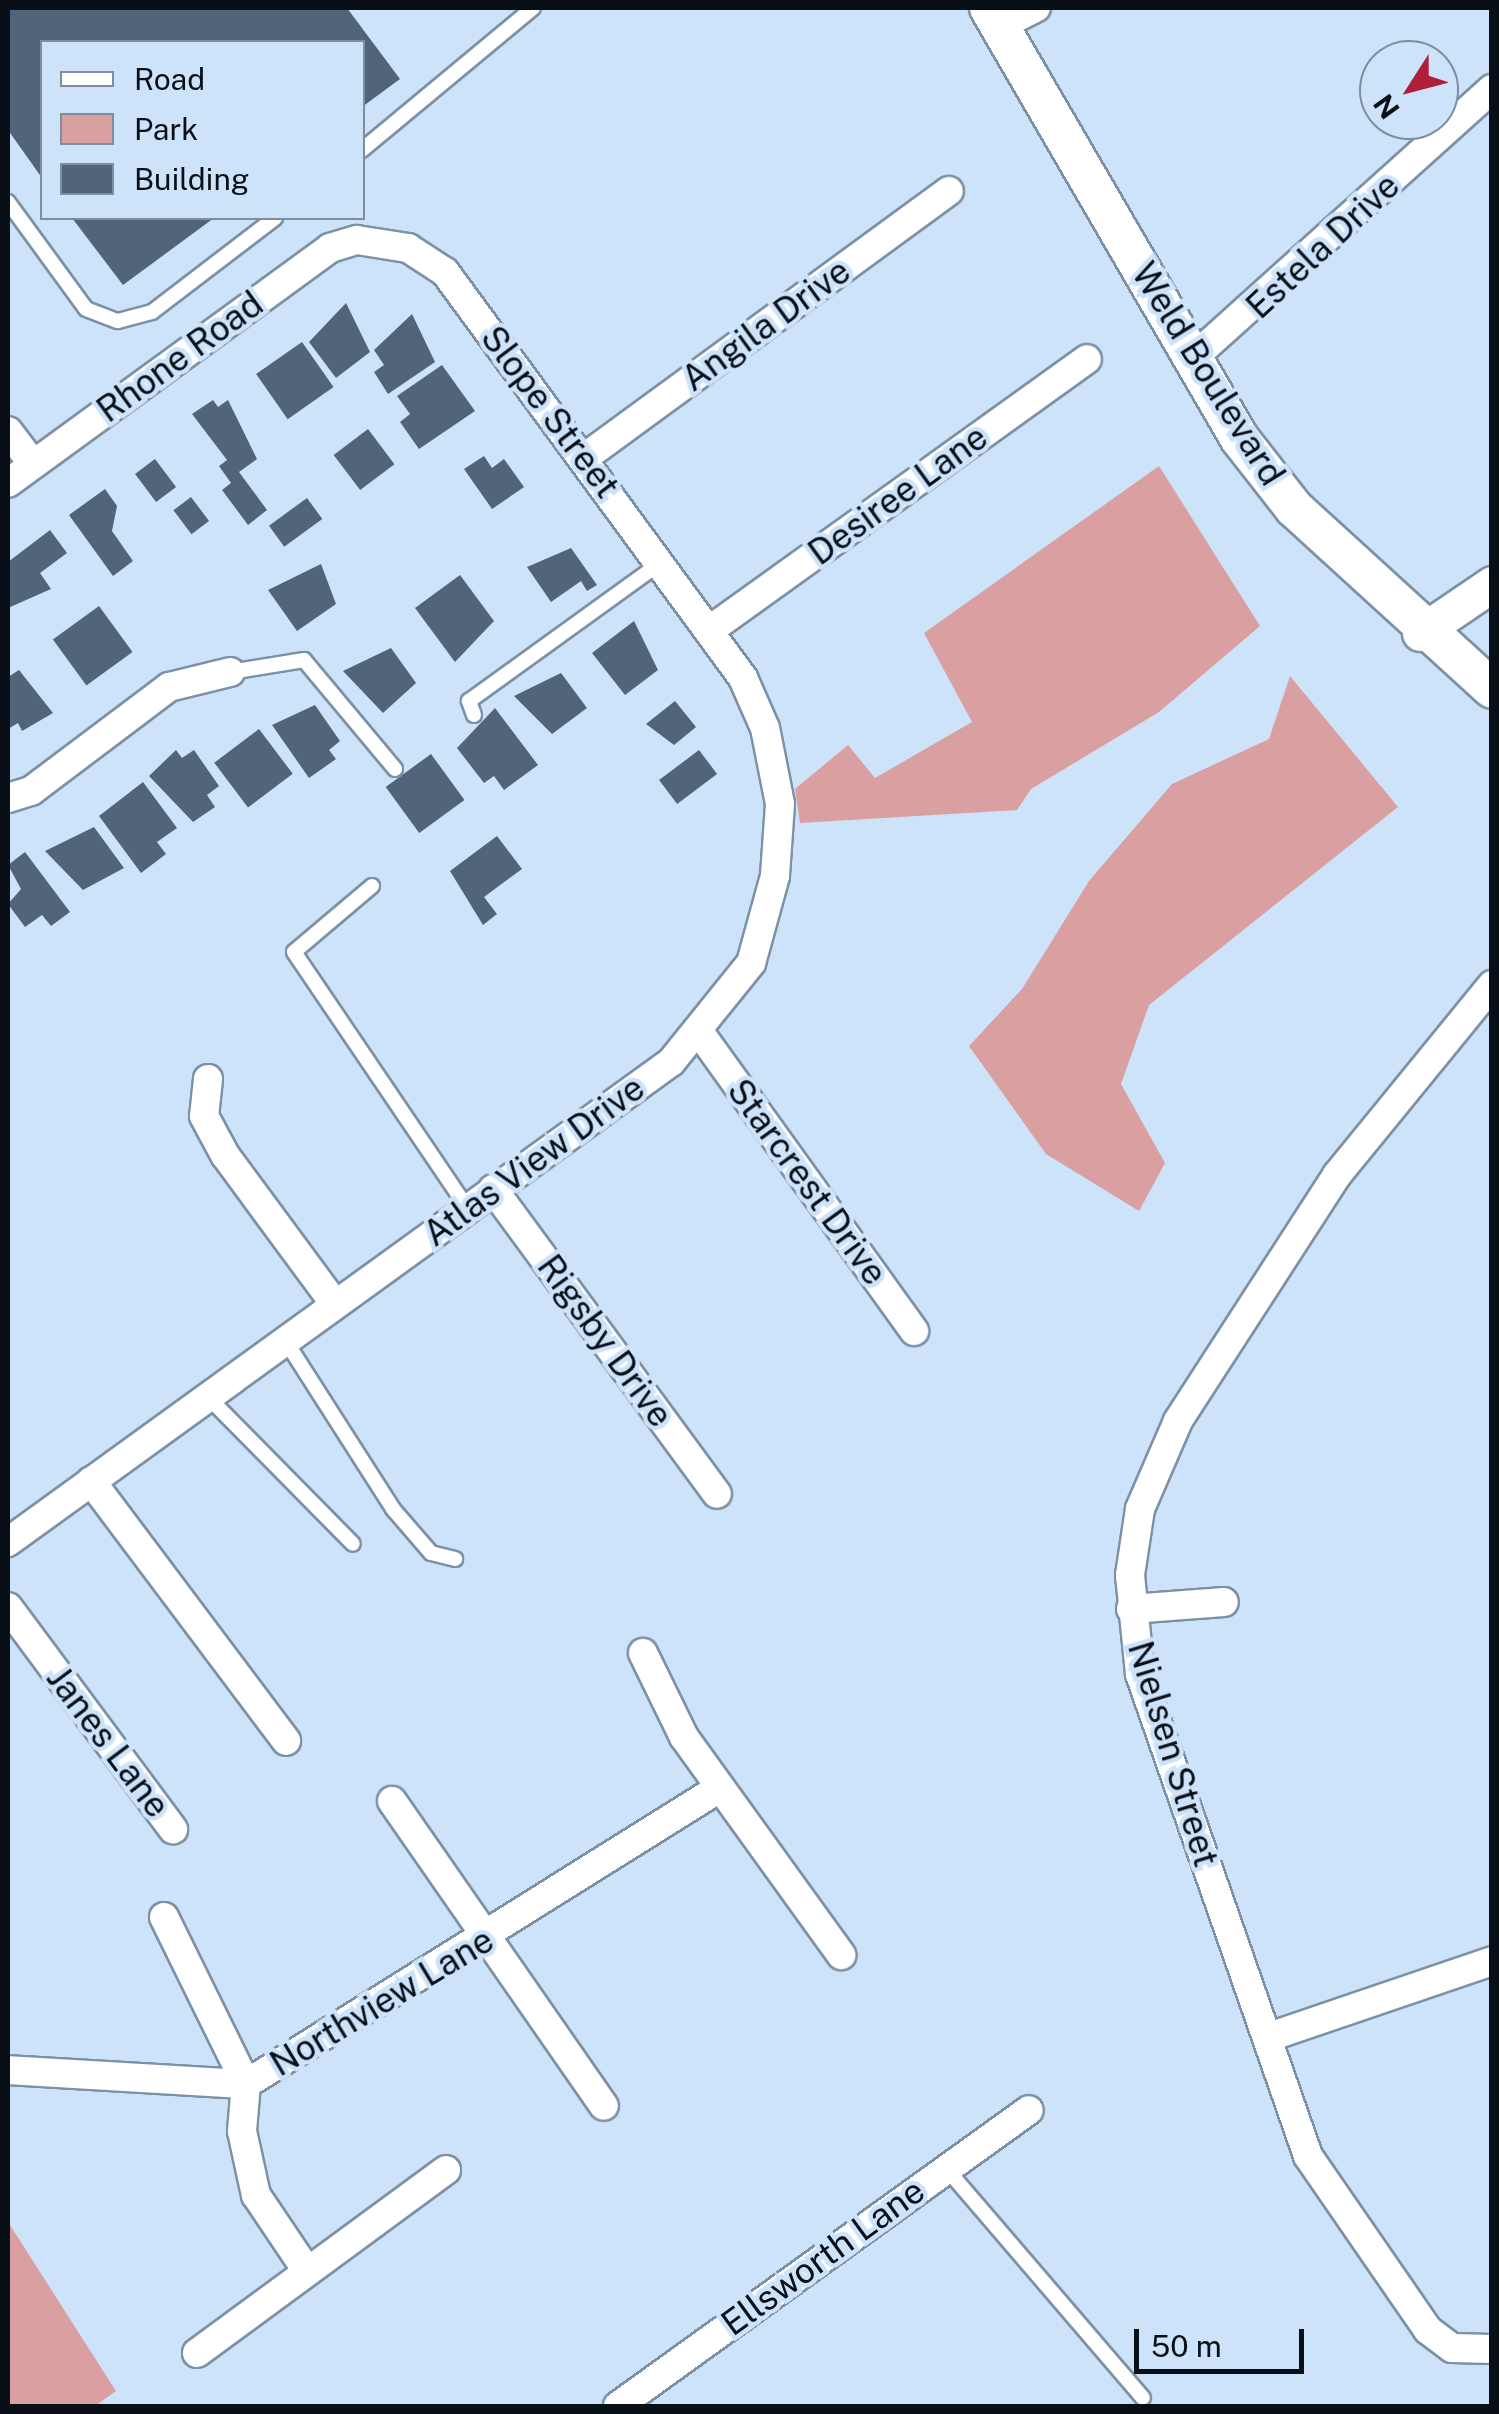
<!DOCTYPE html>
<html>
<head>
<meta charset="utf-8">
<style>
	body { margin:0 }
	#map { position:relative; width:1499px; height:2414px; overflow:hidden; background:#cde3fa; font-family:"Public Sans",sans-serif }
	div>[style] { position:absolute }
	.green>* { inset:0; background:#da9fa1 }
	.building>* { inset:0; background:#516579; transform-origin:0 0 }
	.roads { filter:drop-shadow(2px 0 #7d91a6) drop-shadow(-2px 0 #7d91a6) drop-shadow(0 2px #7d91a6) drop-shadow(0 -2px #7d91a6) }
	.service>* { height:14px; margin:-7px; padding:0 7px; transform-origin:7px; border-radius:7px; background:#fff }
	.minor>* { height:28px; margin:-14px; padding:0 14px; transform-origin:14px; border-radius:14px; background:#fff }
	.tertiary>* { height:35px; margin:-17.5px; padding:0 17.5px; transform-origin:17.5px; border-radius:17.5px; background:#fff }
	.secondary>* { height:38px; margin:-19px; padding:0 19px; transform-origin:19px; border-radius:19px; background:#fff }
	span { translate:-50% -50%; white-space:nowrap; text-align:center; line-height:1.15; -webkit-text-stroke:9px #cde3fa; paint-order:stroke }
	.street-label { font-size:35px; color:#080f17 }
	.frame { position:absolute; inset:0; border:10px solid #080f17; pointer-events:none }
	.legend { position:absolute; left:40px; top:40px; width:325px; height:180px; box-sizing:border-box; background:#cde3fa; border:2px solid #7e8e9f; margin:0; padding:12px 18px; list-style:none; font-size:30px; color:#080f17 }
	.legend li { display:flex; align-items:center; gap:20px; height:50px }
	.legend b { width:50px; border:2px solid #7e8e9f }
	.north { position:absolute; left:1359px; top:40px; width:100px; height:100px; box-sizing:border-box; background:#cde3fa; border:2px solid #7e8e9f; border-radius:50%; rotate:234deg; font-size:28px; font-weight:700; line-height:40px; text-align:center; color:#080f17 }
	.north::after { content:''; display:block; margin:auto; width:35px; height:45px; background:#b11e3a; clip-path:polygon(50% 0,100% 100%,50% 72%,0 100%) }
	.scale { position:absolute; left:1134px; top:2329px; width:170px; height:45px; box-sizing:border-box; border:5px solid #080f17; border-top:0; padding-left:12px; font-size:30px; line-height:35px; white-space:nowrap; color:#080f17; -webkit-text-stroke:8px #cde3fa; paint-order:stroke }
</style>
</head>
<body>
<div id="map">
	<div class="green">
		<i style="clip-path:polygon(1159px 466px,1260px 626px,1159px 712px,1031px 789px,1017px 810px,800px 823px,795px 789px,848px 745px,875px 778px,972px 722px,924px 633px)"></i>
		<i style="clip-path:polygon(1290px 676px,1398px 807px,1149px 1005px,1121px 1084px,1165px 1163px,1139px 1211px,1046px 1154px,969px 1046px,1022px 989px,1089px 881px,1172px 784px,1269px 739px)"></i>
		<i style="clip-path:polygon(8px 2222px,116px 2391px,95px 2406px,8px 2406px)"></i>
	</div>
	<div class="building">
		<i style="clip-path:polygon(8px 8px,347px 8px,400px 79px,362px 107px,362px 42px,42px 42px,42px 178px,8px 130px)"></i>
		<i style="clip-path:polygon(72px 218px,214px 218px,123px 285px)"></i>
		<i style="clip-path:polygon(346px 303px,370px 352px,336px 378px,309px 342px)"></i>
		<i style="clip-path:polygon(412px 314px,435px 362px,388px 394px,374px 372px,384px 365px,374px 350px)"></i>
		<i style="left:302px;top:342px;width:55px;height:56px;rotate:55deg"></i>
		<i style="clip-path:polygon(442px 365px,475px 411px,419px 449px,400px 422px,410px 414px,397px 396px)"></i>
		<i style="clip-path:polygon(213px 400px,218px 407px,228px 400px,257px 459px,239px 472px,267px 510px,248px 525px,222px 490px,231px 483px,219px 466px,227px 460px,192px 414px)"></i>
		<i style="left:368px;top:429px;width:44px;height:43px;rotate:53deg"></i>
		<i style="clip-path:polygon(484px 456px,492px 468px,504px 459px,524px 487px,492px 509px,464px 469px)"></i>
		<i style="left:155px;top:459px;width:35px;height:25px;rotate:53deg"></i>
		<i style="clip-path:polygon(105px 489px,117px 506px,112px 531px,133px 561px,113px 576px,69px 515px)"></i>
		<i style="left:191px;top:497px;width:30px;height:22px;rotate:53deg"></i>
		<i style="left:307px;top:498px;width:26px;height:47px;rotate:54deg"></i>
		<i style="clip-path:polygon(50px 530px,67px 553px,40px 573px,51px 589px,8px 608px,8px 562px)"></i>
		<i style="clip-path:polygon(571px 548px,597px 585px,587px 591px,581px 581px,551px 602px,527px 567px)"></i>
		<i style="clip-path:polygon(321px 564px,336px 604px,297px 631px,268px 590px)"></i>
		<i style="clip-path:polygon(460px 575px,494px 621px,455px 662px,415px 608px)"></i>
		<i style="left:99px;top:606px;width:57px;height:57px;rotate:54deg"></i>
		<i style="clip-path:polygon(634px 621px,658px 670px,625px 695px,592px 653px)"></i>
		<i style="clip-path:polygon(391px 648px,416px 683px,383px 713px,343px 671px)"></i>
		<i style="clip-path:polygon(19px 670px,53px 713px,22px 731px,18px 723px,8px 729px,8px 677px)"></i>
		<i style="clip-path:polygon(561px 673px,587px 708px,552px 734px,514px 696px)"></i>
		<i style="clip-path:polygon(675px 701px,696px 727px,674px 745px,646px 724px)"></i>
		<i style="clip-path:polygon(315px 705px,340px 741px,329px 750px,336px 759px,309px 778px,272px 725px)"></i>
		<i style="clip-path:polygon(495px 708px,538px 765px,504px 790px,494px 776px,484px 783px,457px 748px)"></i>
		<i style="left:259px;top:729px;width:56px;height:56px;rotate:53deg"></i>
		<i style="clip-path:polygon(176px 750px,182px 758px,194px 750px,219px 786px,207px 795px,215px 807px,193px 822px,149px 776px)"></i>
		<i style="left:699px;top:750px;width:30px;height:50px;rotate:53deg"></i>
		<i style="left:431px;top:754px;width:57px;height:56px;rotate:54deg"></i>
		<i style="clip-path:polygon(143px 782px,177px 828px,157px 842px,166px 854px,141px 873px,99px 816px)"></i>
		<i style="clip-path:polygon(94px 827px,124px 868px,83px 890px,45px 851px)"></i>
		<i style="clip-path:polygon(497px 836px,522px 869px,484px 897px,497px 914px,483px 925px,450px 871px)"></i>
		<i style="clip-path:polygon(25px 852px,70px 912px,51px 926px,42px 915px,25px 927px,8px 904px,21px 889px,8px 865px)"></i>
	</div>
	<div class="roads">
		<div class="service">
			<i style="left:362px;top:150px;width:222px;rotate:-39.7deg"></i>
			<i style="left:8px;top:202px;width:132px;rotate:53.9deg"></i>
			<i style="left:86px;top:309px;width:34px;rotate:21deg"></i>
			<i style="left:118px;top:321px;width:35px;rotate:-15deg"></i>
			<i style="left:152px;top:312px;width:155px;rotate:-37.4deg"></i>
			<i style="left:230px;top:672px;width:75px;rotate:-9.2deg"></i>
			<i style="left:304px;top:660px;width:142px;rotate:50.1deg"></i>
			<i style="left:474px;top:715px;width:15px;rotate:-110deg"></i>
			<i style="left:469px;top:701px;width:238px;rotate:-35.8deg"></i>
			<i style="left:372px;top:886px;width:102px;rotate:139.8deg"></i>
			<i style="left:294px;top:952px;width:309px;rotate:55.9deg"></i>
			<i style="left:285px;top:1340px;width:201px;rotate:57.4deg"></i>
			<i style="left:393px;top:1509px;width:58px;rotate:49.2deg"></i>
			<i style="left:431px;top:1553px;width:25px;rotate:14deg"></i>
			<i style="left:208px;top:1397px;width:206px;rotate:45.4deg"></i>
			<i style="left:945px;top:2167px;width:304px;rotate:49.4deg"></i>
		</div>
		<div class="minor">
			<i style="left:1002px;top:25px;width:38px;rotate:-27deg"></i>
			<i style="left:1193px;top:358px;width:402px;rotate:-42deg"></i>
			<i style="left:8px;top:431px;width:41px;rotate:52.9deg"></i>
			<i style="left:584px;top:458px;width:452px;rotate:-36.2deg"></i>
			<i style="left:8px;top:483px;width:399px;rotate:-36.1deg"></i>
			<i style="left:330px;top:248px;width:28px;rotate:-17deg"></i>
			<i style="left:357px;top:240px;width:52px;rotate:8.9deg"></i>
			<i style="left:408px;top:248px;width:44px;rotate:33deg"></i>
			<i style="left:445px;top:272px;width:504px;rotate:53.72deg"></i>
			<i style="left:743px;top:678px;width:55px;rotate:66.3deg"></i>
			<i style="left:765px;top:728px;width:77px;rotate:78.8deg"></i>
			<i style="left:780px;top:804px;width:72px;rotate:94deg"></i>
			<i style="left:775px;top:876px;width:90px;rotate:105.4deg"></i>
			<i style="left:751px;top:963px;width:127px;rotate:128.9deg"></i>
			<i style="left:671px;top:1062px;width:819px;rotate:144.1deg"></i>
			<i style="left:710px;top:630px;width:464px;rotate:-35.7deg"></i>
			<i style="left:8px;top:798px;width:24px;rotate:-17deg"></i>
			<i style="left:31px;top:791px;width:173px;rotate:-37deg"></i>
			<i style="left:169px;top:687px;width:63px;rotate:-13.8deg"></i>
			<i style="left:1492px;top:985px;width:245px;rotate:129.2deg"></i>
			<i style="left:1337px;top:1175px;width:293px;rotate:122.9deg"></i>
			<i style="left:1178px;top:1421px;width:96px;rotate:113.4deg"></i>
			<i style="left:1140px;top:1509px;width:67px;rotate:98.6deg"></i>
			<i style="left:1130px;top:1575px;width:100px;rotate:84.2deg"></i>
			<i style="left:1140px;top:1674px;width:510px;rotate:70.78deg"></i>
			<i style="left:1308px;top:2156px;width:211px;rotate:55.4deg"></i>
			<i style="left:1428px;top:2330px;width:30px;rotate:37deg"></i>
			<i style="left:1452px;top:2348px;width:40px;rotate:1.4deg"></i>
			<i style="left:700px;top:1033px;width:367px;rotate:54.3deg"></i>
			<i style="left:208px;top:1079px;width:37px;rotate:96deg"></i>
			<i style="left:204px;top:1116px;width:44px;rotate:61.7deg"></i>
			<i style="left:225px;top:1155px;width:185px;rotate:53.6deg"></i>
			<i style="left:493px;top:1189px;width:378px;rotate:53.7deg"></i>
			<i style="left:91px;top:1481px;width:325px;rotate:53.1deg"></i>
			<i style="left:8px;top:1607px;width:277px;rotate:53.4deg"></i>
			<i style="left:1131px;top:1609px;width:93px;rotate:-4.3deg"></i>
			<i style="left:643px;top:1653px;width:93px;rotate:64deg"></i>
			<i style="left:684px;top:1737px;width:269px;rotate:54.2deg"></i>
			<i style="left:392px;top:1801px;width:371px;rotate:55.2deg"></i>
			<i style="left:164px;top:1917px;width:186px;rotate:63.8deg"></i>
			<i style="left:246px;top:2084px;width:47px;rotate:94.9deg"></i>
			<i style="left:242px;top:2131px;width:66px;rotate:77.7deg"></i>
			<i style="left:256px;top:2195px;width:92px;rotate:56.1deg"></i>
			<i style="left:1269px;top:2037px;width:236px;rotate:-18.8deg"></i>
			<i style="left:8px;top:2070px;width:238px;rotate:3.4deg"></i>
			<i style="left:246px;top:2084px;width:557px;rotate:-32.01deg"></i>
			<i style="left:197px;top:2353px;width:309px;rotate:-36.3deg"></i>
			<i style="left:618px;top:2406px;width:506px;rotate:-35.76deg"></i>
		</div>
		<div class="tertiary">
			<i style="left:1420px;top:633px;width:87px;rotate:-34.2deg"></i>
		</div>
		<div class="secondary">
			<i style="left:989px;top:8px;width:499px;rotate:59.8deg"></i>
			<i style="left:1240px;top:439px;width:88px;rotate:52deg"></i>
			<i style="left:1294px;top:508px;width:268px;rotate:42.4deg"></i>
		</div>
	</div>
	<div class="street-label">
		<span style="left:1323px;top:246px;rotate:-43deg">Estela Drive</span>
		<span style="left:766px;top:325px;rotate:-36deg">Angila Drive</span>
		<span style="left:180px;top:357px;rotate:-36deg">Rhone Road</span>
		<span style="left:1208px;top:374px;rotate:58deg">Weld Boulevard</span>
		<span style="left:550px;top:412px;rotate:53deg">Slope Street</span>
		<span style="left:898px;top:495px;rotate:-36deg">Desiree Lane</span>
		<span style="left:534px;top:1161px;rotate:-36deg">Atlas View Drive</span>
		<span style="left:807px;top:1182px;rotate:54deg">Starcrest Drive</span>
		<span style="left:605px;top:1341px;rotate:54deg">Rigsby Drive</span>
		<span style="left:108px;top:1742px;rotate:53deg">Janes Lane</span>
		<span style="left:1173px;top:1754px;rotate:73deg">Nielsen Street</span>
		<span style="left:382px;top:2002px;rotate:-31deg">Northview Lane</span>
		<span style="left:823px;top:2257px;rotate:-36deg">Ellsworth Lane</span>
	</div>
	<div class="frame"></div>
	<ul class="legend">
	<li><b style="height:12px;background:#fff"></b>Road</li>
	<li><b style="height:28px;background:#da9fa1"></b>Park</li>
	<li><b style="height:28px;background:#516579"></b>Building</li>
	</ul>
	<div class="north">N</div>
	<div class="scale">50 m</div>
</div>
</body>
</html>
